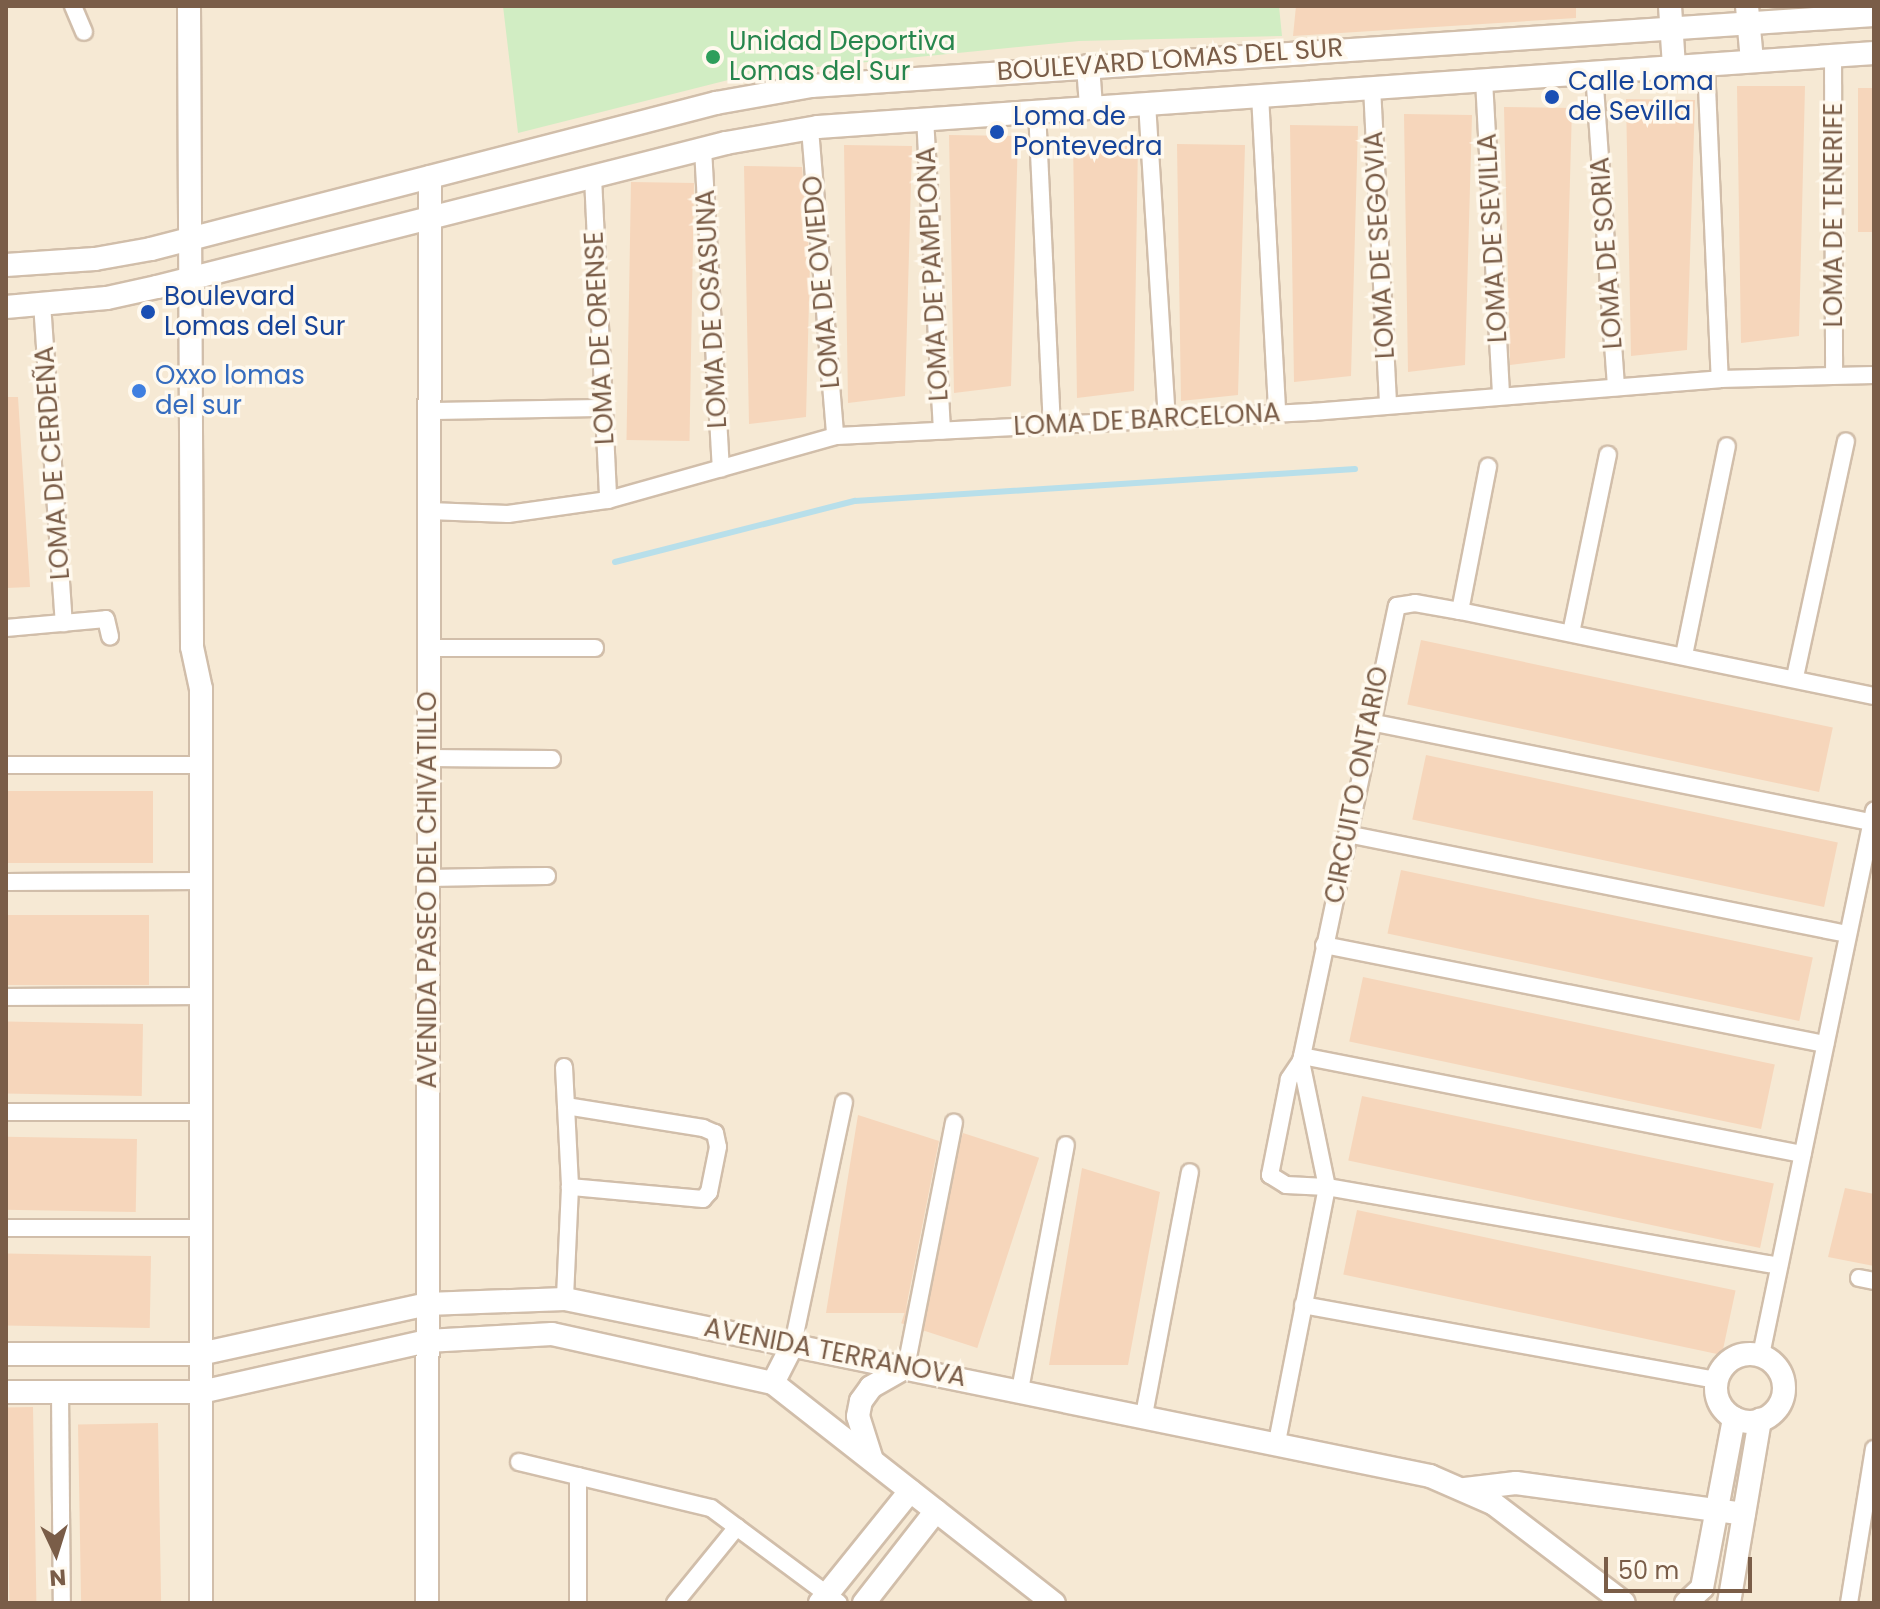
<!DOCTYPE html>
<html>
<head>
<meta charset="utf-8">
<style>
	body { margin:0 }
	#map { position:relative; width:1880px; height:1609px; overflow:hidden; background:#fef6e6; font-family:Poppins,sans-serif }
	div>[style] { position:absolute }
	.residential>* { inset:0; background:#f6e9d4; transform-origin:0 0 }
	.green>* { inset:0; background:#d1edc3 }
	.stream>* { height:6px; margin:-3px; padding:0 3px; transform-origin:3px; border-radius:3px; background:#b8dfea }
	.building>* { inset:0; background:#f6d6bb; transform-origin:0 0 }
	.roads { filter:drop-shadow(2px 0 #d1beaa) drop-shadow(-2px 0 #d1beaa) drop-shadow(0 2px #d1beaa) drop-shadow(0 -2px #d1beaa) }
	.street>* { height:16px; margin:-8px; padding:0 8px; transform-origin:8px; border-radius:8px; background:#fff }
	.secondary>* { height:22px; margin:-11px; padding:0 11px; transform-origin:11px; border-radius:11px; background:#fff }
	.secondary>.ring { margin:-11px; padding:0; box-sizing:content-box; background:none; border:22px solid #fff; border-radius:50% }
	.dots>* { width:22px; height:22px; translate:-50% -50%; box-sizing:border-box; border:4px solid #fff9ee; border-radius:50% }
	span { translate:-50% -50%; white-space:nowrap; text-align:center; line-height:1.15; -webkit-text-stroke:7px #fff9ee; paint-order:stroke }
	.leisure-label { font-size:26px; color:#27864d }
	.left { translate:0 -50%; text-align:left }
	.street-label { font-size:26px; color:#7a5d48 }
	.transit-label { font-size:26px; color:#164399 }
	.shop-label { font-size:26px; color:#366cbe }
	.frame { position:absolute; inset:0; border:8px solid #7a5d48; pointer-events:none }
	.north { position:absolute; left:16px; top:1513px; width:80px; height:80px; -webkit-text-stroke:6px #fff9ee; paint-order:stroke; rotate:176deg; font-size:22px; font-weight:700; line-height:32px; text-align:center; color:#7a5d48 }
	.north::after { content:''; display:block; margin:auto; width:28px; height:36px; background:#7a5d48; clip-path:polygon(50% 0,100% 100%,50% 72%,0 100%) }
	.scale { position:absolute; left:1604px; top:1557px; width:148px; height:36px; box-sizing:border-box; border:4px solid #7a5d48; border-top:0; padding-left:10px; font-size:24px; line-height:28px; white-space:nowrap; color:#7a5d48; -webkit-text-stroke:6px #fff9ee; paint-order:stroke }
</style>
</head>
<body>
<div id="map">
	<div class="residential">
		<i style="left:6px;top:6px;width:1868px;height:1597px"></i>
	</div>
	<div class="green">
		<i style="clip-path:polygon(503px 6px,1279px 6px,1282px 36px,1079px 41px,756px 73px,518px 133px)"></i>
	</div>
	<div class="stream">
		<i style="left:615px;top:562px;width:248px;rotate:-14.3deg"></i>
		<i style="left:855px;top:501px;width:501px;rotate:-3.66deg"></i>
	</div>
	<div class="building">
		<i style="clip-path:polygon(1296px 6px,1576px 6px,1576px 18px,1293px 36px)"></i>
		<i style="clip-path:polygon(1737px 86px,1805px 86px,1799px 336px,1741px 343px)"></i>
		<i style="left:1858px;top:88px;width:16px;height:144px"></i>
		<i style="clip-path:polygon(1626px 99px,1695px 100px,1687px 350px,1631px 356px)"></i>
		<i style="clip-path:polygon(1504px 107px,1572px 108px,1565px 358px,1510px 365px)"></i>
		<i style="clip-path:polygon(1404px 114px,1472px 115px,1465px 365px,1408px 372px)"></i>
		<i style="clip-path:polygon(1290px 125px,1358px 126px,1351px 376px,1294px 382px)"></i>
		<i style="clip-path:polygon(949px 135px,1018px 136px,1011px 386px,954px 393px)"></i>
		<i style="clip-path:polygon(1073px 140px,1138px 141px,1134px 391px,1077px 398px)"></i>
		<i style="clip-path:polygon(1177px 144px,1245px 145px,1238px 395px,1181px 401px)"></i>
		<i style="clip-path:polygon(844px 145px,912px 146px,905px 396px,848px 403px)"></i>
		<i style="clip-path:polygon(744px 166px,802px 167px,810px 262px,806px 417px,749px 424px)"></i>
		<i style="left:631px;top:182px;width:63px;height:258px;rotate:1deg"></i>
		<i style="clip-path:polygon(6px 397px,18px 397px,30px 587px,6px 588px)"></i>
		<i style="left:1421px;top:640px;width:421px;height:66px;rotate:12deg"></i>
		<i style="left:1426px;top:755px;width:421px;height:66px;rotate:12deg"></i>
		<i style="left:153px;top:791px;width:72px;height:147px;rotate:90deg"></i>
		<i style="left:1401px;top:870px;width:421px;height:65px;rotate:12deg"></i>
		<i style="left:149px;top:915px;width:70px;height:143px;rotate:90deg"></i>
		<i style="left:1363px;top:977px;width:421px;height:66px;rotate:12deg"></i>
		<i style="left:143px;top:1024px;width:72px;height:137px;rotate:91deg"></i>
		<i style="left:1362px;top:1096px;width:421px;height:66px;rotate:12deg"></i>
		<i style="clip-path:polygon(858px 1115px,939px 1141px,905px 1313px,826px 1313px)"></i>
		<i style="left:963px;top:1133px;width:80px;height:200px;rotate:18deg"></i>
		<i style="left:137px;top:1139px;width:73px;height:131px;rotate:91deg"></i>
		<i style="clip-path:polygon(1082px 1168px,1160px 1192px,1128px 1365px,1049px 1365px)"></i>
		<i style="clip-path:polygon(1845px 1188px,1874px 1194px,1874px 1266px,1828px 1257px)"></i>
		<i style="left:1357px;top:1210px;width:387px;height:66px;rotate:12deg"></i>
		<i style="left:151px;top:1256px;width:72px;height:145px;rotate:91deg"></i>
		<i style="left:33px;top:1407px;width:196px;height:27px;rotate:89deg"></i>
		<i style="left:158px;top:1423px;width:180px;height:80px;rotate:89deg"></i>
	</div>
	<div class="roads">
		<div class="street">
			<i style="left:73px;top:6px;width:28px;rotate:67deg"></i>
			<i style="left:1833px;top:56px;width:318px;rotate:89.8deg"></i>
			<i style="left:1706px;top:64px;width:315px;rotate:87.5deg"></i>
			<i style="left:1594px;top:72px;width:316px;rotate:86deg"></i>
			<i style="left:1484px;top:80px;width:315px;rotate:86.9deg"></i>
			<i style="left:1372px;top:87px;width:317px;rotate:87.1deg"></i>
			<i style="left:1260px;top:95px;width:318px;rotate:86.9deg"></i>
			<i style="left:1147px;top:103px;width:317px;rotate:86.4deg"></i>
			<i style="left:1037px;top:110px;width:315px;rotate:87.3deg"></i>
			<i style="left:925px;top:117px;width:314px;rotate:86.9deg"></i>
			<i style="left:810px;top:129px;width:308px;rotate:85.3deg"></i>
			<i style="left:703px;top:149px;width:320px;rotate:86.8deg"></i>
			<i style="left:593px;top:177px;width:323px;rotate:87.3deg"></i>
			<i style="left:42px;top:303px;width:321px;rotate:86.1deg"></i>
			<i style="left:429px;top:411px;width:175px;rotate:-1deg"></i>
			<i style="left:429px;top:511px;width:79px;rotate:2.2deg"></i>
			<i style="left:508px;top:514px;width:101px;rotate:-8deg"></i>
			<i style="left:608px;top:500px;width:236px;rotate:-15.7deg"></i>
			<i style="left:835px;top:436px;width:478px;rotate:-2.9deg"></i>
			<i style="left:1312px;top:412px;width:409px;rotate:-4.6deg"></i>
			<i style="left:1720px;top:379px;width:154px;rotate:-1.5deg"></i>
			<i style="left:1460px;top:611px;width:147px;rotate:-79deg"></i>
			<i style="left:6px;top:628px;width:100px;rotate:-5.1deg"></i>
			<i style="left:106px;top:619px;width:18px;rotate:77deg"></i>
			<i style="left:1571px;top:633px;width:182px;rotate:-78.3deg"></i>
			<i style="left:429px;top:648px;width:166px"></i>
			<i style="left:1684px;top:655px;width:213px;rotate:-78.4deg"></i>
			<i style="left:1795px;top:677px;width:241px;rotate:-77.8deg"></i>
			<i style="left:1370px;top:722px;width:510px;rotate:11.31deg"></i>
			<i style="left:429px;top:758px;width:123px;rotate:0.5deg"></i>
			<i style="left:6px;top:765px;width:194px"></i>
			<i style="left:1347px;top:834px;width:510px;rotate:11.31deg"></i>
			<i style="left:428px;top:878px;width:119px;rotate:-1deg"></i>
			<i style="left:6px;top:882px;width:195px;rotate:-0.3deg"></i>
			<i style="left:1324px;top:945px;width:511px;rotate:11.18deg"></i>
			<i style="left:6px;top:997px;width:194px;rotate:-0.3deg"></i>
			<i style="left:1302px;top:1056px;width:510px;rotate:11.09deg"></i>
			<i style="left:1301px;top:1061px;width:22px;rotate:124deg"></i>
			<i style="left:1289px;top:1079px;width:98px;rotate:101.2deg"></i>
			<i style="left:1270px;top:1175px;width:19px;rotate:32deg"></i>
			<i style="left:1286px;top:1185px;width:41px;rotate:2.8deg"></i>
			<i style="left:1327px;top:1187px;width:459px;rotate:9.9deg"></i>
			<i style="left:564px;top:1067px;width:120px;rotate:87.1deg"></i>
			<i style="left:570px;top:1187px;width:112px;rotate:92.6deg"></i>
			<i style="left:566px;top:1106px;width:139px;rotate:9.1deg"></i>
			<i style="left:703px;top:1128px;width:13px;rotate:23deg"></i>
			<i style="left:715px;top:1133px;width:14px;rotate:78deg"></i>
			<i style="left:718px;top:1147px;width:46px;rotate:101.3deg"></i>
			<i style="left:709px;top:1192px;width:9px;rotate:131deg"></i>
			<i style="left:703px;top:1199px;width:134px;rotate:-174.8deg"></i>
			<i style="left:6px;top:1112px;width:194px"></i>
			<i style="left:6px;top:1228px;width:194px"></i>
			<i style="left:1859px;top:1278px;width:15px;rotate:11deg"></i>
			<i style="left:1303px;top:1305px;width:421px;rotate:10.3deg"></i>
			<i style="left:793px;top:1344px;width:247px;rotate:-78.1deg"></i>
			<i style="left:1761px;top:1355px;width:556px;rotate:-78.27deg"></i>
			<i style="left:906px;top:1367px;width:249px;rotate:-78.9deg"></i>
			<i style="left:1020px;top:1390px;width:249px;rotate:-79.4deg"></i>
			<i style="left:60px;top:1392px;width:211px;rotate:89.5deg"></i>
			<i style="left:1144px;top:1415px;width:247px;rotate:-79.3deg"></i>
			<i style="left:1277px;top:1442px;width:260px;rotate:-78.9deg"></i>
			<i style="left:1327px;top:1187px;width:129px;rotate:-101.7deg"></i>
			<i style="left:1301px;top:1061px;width:465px;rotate:-78.1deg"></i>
			<i style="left:1397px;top:606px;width:18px;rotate:-9deg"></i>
			<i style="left:1415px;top:603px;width:46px;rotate:10.1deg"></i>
			<i style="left:1460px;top:611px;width:423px;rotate:11.6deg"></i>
			<i style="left:519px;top:1462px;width:197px;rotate:13.5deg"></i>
			<i style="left:711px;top:1508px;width:159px;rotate:36.6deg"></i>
			<i style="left:578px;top:1476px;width:127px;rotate:90deg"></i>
			<i style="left:675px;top:1603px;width:98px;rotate:-50.8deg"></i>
			<i style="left:1849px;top:1603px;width:156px;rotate:-80.8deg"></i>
		</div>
		<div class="secondary">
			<i style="left:189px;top:6px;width:641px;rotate:89.73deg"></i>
			<i style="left:192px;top:647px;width:43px;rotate:77.9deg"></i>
			<i style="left:201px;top:689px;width:914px;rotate:90deg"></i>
			<i style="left:1670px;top:6px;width:61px;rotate:86.2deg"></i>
			<i style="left:1747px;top:6px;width:55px;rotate:84.8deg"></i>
			<i style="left:1088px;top:66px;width:40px;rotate:85.7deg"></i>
			<i style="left:6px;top:265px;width:89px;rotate:-3.9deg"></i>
			<i style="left:95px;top:259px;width:57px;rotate:-10.1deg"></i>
			<i style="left:151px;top:249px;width:584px;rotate:-14.49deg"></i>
			<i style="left:716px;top:103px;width:97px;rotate:-10.1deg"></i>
			<i style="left:811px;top:86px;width:1065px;rotate:-3.82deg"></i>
			<i style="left:6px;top:307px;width:101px;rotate:-5.1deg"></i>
			<i style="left:107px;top:298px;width:51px;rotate:-12.4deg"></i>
			<i style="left:157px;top:287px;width:587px;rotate:-14.2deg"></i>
			<i style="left:726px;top:143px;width:93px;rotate:-9.9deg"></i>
			<i style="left:818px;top:127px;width:1059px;rotate:-4.01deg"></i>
			<i style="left:6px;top:1354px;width:194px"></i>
			<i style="left:200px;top:1354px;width:232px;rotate:-12.4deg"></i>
			<i style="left:427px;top:1304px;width:138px;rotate:-2.1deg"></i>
			<i style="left:565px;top:1299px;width:883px;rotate:11.56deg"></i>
			<i style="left:1430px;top:1476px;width:70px;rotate:23.6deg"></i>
			<i style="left:1494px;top:1504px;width:163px;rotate:37.3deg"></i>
			<i class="ring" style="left:1716px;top:1354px;width:46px;height:46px"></i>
			<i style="left:773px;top:1383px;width:44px;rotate:-62.9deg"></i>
			<i style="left:6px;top:1392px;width:195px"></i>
			<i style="left:201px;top:1392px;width:232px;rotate:-12.7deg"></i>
			<i style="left:427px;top:1341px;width:125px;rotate:-3.2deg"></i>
			<i style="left:552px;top:1334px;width:226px;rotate:12.5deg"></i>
			<i style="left:773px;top:1383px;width:357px;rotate:38.1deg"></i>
			<i style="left:872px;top:1460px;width:46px;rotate:-107.7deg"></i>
			<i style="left:858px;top:1416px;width:15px;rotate:-79deg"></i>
			<i style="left:861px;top:1401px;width:17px;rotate:-54deg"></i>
			<i style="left:871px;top:1387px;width:40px;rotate:-29.7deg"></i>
			<i style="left:1465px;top:1489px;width:51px;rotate:-6.7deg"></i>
			<i style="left:1516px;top:1483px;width:230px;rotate:7.7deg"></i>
			<i style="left:427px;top:1603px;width:1426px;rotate:-89.88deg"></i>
			<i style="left:820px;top:1603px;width:144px;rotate:-51.2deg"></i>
			<i style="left:864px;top:1603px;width:117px;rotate:-52deg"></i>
			<i style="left:1686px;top:1603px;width:22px;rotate:-43deg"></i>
			<i style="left:1702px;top:1588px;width:173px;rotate:-79.3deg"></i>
			<i style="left:1729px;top:1603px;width:186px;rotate:-80.4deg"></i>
		</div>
	</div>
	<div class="dots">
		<i style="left:713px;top:57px;background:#2e9e5b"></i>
		<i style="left:1552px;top:97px;background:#1a4fb4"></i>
		<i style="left:997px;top:132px;background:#1a4fb4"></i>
		<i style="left:148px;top:312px;background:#1a4fb4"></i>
		<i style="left:139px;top:391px;background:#3f7fe0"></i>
	</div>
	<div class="leisure-label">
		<span class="left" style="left:729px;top:57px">Unidad Deportiva<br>Lomas del Sur</span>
	</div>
	<div class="street-label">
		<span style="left:1170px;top:60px;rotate:-4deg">BOULEVARD LOMAS DEL SUR</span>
		<span style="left:1834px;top:215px;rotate:-90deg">LOMA DE TENERIFE</span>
		<span style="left:1493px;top:238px;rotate:-93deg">LOMA DE SEVILLA</span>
		<span style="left:1380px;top:245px;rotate:-93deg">LOMA DE SEGOVIA</span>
		<span style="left:1607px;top:253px;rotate:-94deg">LOMA DE SORIA</span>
		<span style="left:933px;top:274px;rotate:-93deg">LOMA DE PAMPLONA</span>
		<span style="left:822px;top:282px;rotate:-95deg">LOMA DE OVIEDO</span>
		<span style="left:712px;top:309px;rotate:-93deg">LOMA DE OSASUNA</span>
		<span style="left:600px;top:338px;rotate:-93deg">LOMA DE ORENSE</span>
		<span style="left:1147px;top:420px;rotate:-3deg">LOMA DE BARCELONA</span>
		<span style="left:53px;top:463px;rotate:-94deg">LOMA DE CERDEÑA</span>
		<span style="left:1357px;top:785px;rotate:-79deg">CIRCUITO ONTARIO</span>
		<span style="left:428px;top:890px;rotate:-90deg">AVENIDA PASEO DEL CHIVATILLO</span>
		<span style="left:835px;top:1353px;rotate:11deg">AVENIDA TERRANOVA</span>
	</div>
	<div class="transit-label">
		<span class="left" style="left:1568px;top:97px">Calle Loma<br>de Sevilla</span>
		<span class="left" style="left:1013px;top:132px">Loma de<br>Pontevedra</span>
		<span class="left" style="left:164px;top:312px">Boulevard<br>Lomas del Sur</span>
	</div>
	<div class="shop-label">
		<span class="left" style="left:155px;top:391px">Oxxo lomas<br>del sur</span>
	</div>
	<div class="frame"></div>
	<div class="north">N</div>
	<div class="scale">50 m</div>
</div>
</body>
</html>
